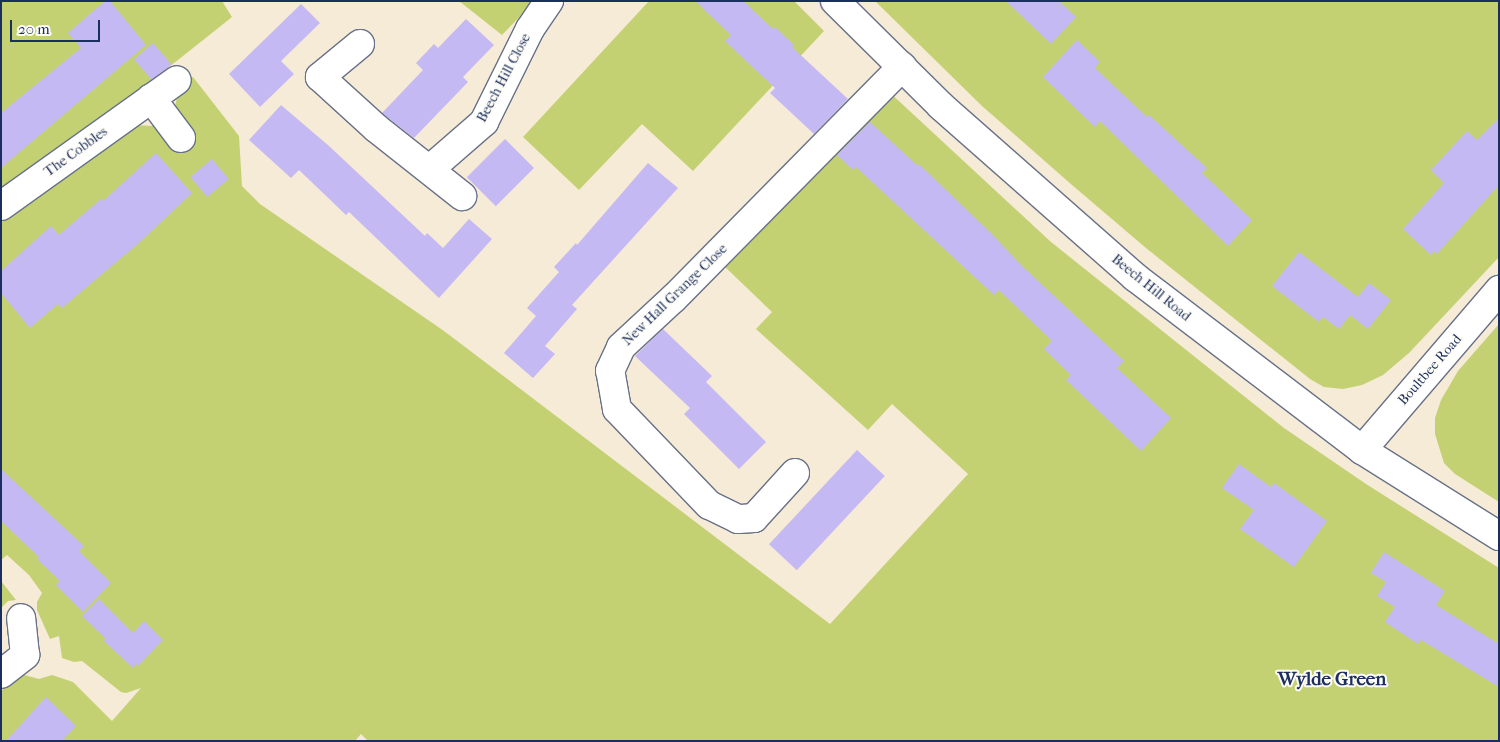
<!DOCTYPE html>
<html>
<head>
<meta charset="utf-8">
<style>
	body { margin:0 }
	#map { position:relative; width:1500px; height:742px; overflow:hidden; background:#f5ebd6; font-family:"IM FELL French Canon",serif }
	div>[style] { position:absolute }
	.green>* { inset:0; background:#c4d173 }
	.building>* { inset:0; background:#c5b9f3; transform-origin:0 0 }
	.roads { filter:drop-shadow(1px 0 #677188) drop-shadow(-1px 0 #677188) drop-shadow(0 1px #677188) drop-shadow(0 -1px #677188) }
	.street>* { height:28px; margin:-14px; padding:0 14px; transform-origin:14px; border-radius:14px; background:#fff }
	span { translate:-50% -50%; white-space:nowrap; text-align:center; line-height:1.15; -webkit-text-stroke:4px #fdfcf7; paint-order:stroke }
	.street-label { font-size:14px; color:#1b2f5e }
	.district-label { font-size:19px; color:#1b2f5e; font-weight:700 }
	.frame { position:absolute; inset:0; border:2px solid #1b2f5e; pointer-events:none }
	.scale { position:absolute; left:10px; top:20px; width:90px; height:22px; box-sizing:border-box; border:2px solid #1b2f5e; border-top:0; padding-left:6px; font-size:15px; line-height:18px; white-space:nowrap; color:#1b2f5e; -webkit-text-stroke:4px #fdfcf7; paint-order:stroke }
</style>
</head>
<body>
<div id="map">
	<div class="green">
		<i style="clip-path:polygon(1px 1px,222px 1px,232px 17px,178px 60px,1px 193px)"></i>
		<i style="clip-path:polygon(459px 1px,535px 1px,502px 35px)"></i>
		<i style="clip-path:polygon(649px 1px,794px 1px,824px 31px,693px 171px,642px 124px,579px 190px,523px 137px)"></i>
		<i style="clip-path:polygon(875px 1px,1499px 1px,1499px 257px,1409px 353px,1383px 375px,1362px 385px,1343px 389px,1324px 387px,1310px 379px,1146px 248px,1072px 185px,982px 106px)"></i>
		<i style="clip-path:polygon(193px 77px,239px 136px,242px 186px,260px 204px,444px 331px,830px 624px,968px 474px,892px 404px,868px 430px,756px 329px,772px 312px,723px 265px,887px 90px,1051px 242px,1284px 428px,1366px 484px,1499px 568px,1499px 741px,368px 741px,361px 734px,355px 741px,1px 741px,1px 691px,21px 674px,39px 679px,52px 675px,73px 682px,112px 721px,141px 688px,126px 693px,121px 692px,82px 661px,74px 662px,62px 658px,59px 636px,50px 639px,37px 610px,37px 602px,42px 593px,29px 575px,7px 555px,1px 560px,1px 222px,133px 125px,153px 126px,172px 149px,192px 135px,176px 114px,175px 106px,178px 94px,186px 82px)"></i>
		<i style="clip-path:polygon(1499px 324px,1499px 502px,1455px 474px,1444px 463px,1435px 434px,1435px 418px,1441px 400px,1451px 383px,1458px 371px)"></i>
		<i style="clip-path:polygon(1px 581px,16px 600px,8px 601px,1px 608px)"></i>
	</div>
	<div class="building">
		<i style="clip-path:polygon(105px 1px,110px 1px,146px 45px,1px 168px,1px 113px,81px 48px,68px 33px)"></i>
		<i style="clip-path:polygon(695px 1px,743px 1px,773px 29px,775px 27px,794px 45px,792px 47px,848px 99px,814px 134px,770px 93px,775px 88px,725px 41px,731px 35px)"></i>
		<i style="clip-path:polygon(1006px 1px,1059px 1px,1076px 17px,1051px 44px)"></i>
		<i style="clip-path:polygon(301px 4px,320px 23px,281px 61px,294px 74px,260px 107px,229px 74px)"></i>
		<i style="clip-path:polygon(466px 19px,494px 45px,463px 77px,468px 82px,414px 138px,382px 113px,423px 70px,416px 63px,434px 44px,438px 48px)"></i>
		<i style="clip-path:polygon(1077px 40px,1100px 62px,1095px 68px,1147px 117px,1149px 115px,1207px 168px,1202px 173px,1252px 220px,1228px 246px,1100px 121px,1095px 127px,1043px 77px)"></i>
		<i style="left:153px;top:43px;width:28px;height:25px;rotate:49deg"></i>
		<i style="clip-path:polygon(281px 105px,329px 146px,425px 236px,427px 233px,443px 248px,469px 219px,492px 239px,439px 298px,349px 212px,346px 215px,299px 170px,291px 178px,249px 140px)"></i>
		<i style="clip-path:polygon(1499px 118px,1499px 185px,1437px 254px,1434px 251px,1431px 255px,1403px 229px,1444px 183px,1431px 170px,1467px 131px,1477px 140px)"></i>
		<i style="clip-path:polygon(870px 122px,918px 166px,919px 164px,993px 235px,1022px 266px,1124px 361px,1117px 368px,1171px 418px,1141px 451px,1066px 380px,1071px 375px,1044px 349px,1052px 341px,999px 290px,994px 295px,856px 167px,853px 170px,837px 155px)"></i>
		<i style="left:505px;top:139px;width:41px;height:54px;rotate:45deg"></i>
		<i style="clip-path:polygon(156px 153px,192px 193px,139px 243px,62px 308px,58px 304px,30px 328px,1px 293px,1px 271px,51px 226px,59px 235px,101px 199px,103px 201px)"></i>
		<i style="left:212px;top:159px;width:26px;height:28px;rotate:50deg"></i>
		<i style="clip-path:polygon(648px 163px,678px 188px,572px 305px,577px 309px,545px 346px,555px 354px,533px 378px,504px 353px,536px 316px,527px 308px,559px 272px,554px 267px,576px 243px,577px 245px)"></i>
		<i style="clip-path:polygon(1299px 252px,1358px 297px,1369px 283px,1391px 300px,1368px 329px,1350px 315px,1339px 329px,1323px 317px,1319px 322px,1272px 286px)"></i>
		<i style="clip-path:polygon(663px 329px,712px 376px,706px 382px,766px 442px,739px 469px,684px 414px,690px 408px,635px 356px)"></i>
		<i style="left:857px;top:450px;width:38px;height:129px;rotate:43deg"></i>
		<i style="clip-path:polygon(1239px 464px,1271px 487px,1274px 483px,1327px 521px,1294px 567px,1240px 529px,1254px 510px,1222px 488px)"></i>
		<i style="clip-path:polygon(1px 469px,84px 546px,79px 551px,111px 583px,83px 612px,56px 585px,60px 581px,37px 559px,39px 557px,1px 521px)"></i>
		<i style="clip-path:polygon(1384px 552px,1445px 591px,1436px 605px,1499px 644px,1499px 687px,1421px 640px,1418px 644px,1385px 622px,1395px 607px,1377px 596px,1386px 582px,1371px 573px)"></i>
		<i style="clip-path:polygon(99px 599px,133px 633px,144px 621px,163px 640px,138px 666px,136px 664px,133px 668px,104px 641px,106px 639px,82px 616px)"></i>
		<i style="clip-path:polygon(46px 697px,76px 726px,62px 741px,6px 741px)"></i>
	</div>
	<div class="roads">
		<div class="street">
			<i style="left:835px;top:1px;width:149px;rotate:44.7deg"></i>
			<i style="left:941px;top:106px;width:259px;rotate:41.4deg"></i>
			<i style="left:1135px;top:277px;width:285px;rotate:37.3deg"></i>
			<i style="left:1362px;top:450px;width:162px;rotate:32.1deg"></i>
			<i style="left:360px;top:44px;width:52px;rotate:140.5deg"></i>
			<i style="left:320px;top:77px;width:76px;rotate:42.3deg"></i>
			<i style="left:376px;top:128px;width:110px;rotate:38.3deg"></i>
			<i style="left:151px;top:98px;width:50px;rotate:53.1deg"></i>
			<i style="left:430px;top:169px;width:72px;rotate:-41deg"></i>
			<i style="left:484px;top:122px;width:104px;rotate:-63.7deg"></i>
			<i style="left:530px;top:29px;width:34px;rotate:-56deg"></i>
			<i style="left:1px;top:206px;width:216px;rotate:-35.6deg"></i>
			<i style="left:1362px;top:450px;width:211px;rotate:-49.4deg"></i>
			<i style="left:795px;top:473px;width:61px;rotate:132.3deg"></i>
			<i style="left:754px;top:518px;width:16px;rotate:176deg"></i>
			<i style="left:738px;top:519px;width:32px;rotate:-154deg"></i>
			<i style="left:709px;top:505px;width:133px;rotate:-133.8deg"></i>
			<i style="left:617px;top:409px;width:39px;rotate:-100deg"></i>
			<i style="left:610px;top:371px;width:26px;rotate:-65deg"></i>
			<i style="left:621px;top:347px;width:72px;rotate:-42.8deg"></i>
			<i style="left:674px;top:298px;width:325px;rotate:-45.4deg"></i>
			<i style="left:1px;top:674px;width:31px;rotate:-38deg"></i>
			<i style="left:25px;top:655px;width:37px;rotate:-96deg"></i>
		</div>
	</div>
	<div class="street-label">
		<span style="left:504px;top:78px;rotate:-62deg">Beech Hill Close</span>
		<span style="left:76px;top:152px;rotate:-36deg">The Cobbles</span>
		<span style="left:1151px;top:288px;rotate:39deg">Beech Hill Road</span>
		<span style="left:675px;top:295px;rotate:-44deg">New Hall Grange Close</span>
		<span style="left:1430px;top:370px;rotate:-49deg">Boultbee Road</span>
	</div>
	<div class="district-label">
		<span style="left:1332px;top:680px">Wylde Green</span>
	</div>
	<div class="frame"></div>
	<div class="scale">20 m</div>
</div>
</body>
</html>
